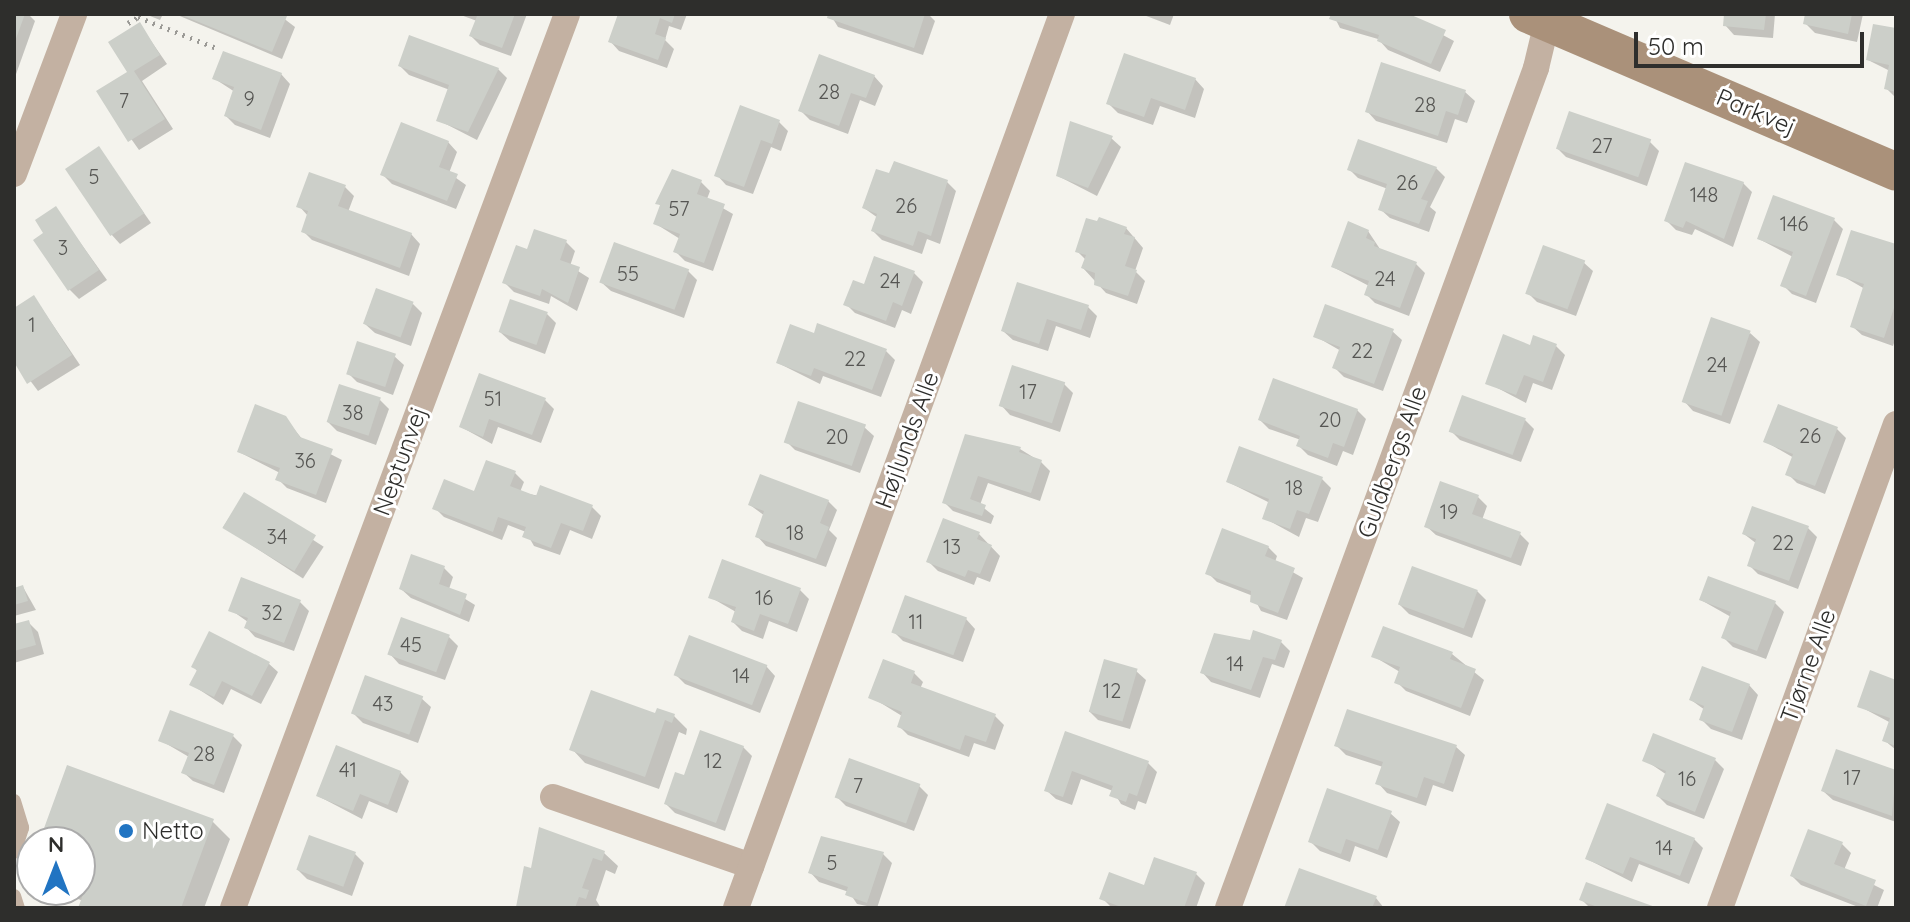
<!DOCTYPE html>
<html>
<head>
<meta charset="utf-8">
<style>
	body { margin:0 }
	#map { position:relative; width:1910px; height:922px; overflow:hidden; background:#f4f3ed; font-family:Quicksand,sans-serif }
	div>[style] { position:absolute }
	.shadow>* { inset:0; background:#0003; transform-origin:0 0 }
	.building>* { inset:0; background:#cccfc9; transform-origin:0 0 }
	.path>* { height:5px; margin-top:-2.5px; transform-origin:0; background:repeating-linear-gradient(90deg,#9a9995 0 2px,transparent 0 8px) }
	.lane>* { height:14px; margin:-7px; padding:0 7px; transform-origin:7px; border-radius:7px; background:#c3b1a2 }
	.street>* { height:26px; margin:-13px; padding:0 13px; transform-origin:13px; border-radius:13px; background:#c3b1a2 }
	.secondary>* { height:38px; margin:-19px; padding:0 19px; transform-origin:19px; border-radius:19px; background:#aa917a }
	.dots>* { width:22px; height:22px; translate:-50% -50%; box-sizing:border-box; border:4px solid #fff; border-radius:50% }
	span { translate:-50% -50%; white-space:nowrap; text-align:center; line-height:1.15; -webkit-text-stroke:6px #fff; paint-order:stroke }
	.number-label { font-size:20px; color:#565653 }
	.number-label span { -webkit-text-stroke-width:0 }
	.street-label { font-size:24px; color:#2e2e2c }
	.poi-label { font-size:24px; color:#2e2e2c }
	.left { translate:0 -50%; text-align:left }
	.frame { position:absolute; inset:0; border:16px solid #2e2e2c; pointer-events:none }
	.north { position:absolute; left:16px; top:826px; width:80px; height:80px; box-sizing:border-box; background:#fff; border:2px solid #ababab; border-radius:50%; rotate:0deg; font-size:22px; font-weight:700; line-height:32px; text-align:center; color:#2e2e2c }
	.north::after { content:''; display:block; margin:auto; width:28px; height:36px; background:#2174c2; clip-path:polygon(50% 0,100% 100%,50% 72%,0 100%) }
	.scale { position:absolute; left:1634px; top:32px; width:230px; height:36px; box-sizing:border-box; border:4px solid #2e2e2c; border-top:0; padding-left:10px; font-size:24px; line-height:28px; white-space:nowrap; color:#2e2e2c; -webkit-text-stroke:6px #fff; paint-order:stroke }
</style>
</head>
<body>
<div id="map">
	<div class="shadow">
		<i style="clip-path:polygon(14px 14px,28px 14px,35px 21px,15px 77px)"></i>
		<i style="clip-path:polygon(145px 14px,163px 14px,160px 20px)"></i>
		<i style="clip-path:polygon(175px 14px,278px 14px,295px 27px,282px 59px)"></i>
		<i style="clip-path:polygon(458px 14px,527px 14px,511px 56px,480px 45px,471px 36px,477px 21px)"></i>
		<i style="clip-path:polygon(620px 14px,687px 14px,681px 30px,669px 26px,665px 40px,674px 49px,667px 68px,619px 51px,610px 41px)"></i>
		<i style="clip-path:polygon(830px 14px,928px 14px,935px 21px,923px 55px,838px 27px)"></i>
		<i style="clip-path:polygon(1141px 14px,1174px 14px,1170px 25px)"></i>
		<i style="clip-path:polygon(1333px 14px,1404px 14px,1454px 41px,1440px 72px,1388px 50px,1378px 39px,1340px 28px)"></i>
		<i style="clip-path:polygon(1726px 14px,1775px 14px,1773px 38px,1734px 35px,1725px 25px)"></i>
		<i style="clip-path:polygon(1807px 14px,1863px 14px,1857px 42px,1815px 33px,1805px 23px)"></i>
		<i style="clip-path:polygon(140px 25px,167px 64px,142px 81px,173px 129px,139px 150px,98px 92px,130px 72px)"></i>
		<i style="clip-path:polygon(1896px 30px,1896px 98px,1887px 89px,1890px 71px,1868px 60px)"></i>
		<i style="clip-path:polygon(400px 66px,498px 69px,507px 78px,477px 140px,438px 120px,450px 90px,409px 75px)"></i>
		<i style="clip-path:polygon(281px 74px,290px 84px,270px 138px,235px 125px,226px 116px,235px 92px,215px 79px)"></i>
		<i style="clip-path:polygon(874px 76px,883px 86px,875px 106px,860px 100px,848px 134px,810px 120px,801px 111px)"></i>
		<i style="clip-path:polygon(1195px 79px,1204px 89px,1195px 118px,1160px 106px,1153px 125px,1118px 113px,1109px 104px)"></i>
		<i style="clip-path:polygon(1465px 92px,1475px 101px,1467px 123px,1455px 119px,1447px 143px,1376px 121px,1367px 111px)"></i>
		<i style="clip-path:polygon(779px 122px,788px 131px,781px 151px,771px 147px,753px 194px,726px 185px,717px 175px)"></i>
		<i style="clip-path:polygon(1111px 138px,1121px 147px,1097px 196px,1058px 176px)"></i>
		<i style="clip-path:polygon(448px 142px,457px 152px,449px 173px,466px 185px,456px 209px,392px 184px,383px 175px)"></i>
		<i style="clip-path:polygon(1650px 142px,1659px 151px,1647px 186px,1566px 157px,1557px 148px)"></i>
		<i style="clip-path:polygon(99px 149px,151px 223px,120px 244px,111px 234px)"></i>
		<i style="clip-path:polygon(1436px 168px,1445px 177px,1430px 207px,1436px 212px,1429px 232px,1390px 218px,1380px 209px,1388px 189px,1358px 178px,1349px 169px)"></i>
		<i style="clip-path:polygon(701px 182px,710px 191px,707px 199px,733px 214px,713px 271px,685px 261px,676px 252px,680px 239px,656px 224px,662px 207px,658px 203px)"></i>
		<i style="clip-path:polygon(947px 182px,956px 191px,940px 244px,927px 239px,922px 254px,882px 240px,873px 231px,878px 218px,864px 208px)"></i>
		<i style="clip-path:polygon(1743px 183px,1752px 192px,1733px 247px,1695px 229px,1692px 235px,1676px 230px,1667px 221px)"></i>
		<i style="clip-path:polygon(345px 187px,354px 196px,348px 212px,411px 234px,420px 244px,409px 276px,312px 240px,303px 231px,308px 216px,299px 206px)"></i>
		<i style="clip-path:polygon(56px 209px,107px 280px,79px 299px,70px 290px,46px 234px)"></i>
		<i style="clip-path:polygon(1834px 220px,1843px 229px,1816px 303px,1792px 294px,1783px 285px,1793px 257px,1759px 239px)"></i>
		<i style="clip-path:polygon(1126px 228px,1143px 248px,1135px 271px,1145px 281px,1137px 304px,1106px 293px,1083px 268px,1086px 260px,1077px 251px)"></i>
		<i style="clip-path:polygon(1368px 231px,1382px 252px,1416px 264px,1425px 273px,1409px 316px,1375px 303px,1366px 294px,1369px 286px,1333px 267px)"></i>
		<i style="clip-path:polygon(535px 232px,566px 242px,575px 251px,570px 266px,589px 278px,577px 311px,551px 296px,549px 304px,514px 292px,505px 283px,529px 251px)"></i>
		<i style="clip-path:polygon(1896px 246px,1896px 337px,1893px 346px,1862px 335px,1852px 326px,1865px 289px,1839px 274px)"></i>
		<i style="clip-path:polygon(1583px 262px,1593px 271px,1576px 316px,1537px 302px,1528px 293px)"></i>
		<i style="clip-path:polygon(688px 271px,697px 280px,684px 318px,611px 291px,601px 282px)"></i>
		<i style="clip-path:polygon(914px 273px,923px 282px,911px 314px,902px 310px,895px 328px,855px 313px,846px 304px,865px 286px)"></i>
		<i style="clip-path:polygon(34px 297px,80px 365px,38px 391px,14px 359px,14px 310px)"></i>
		<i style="clip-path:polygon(413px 304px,422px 313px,411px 346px,375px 333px,365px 324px)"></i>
		<i style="clip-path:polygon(1088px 307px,1097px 316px,1090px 338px,1056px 326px,1048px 351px,1013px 340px,1003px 331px)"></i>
		<i style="clip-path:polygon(547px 314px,556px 323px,545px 354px,510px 341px,500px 332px)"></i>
		<i style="clip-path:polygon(1392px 331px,1402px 340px,1383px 391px,1344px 377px,1335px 368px,1341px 351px,1315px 336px)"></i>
		<i style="clip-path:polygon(1750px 333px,1760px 342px,1730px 424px,1693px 411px,1684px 401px)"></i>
		<i style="clip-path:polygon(815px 335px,886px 351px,895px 360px,881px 397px,823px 376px,820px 384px,778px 363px)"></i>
		<i style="clip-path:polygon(1556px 346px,1565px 355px,1552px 390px,1533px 383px,1526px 403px,1488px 383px,1531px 347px)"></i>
		<i style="clip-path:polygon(394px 356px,404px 365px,393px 395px,357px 382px,348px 373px)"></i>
		<i style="clip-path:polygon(1064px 384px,1073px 393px,1060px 432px,1010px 415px,1001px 405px)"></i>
		<i style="clip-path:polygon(380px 400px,389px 409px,376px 445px,337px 431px,328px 422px)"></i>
		<i style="clip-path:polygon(545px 400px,554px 409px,541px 443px,498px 427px,492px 444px,461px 427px)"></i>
		<i style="clip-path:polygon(1357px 410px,1366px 419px,1353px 455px,1343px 451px,1337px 466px,1308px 455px,1299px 446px,1301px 440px,1269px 429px,1260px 420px)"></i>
		<i style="clip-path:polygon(285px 418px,303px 440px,342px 460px,326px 503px,287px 488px,278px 479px,280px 473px,239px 452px)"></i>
		<i style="clip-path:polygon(1525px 420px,1534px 429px,1521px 462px,1460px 440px,1451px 431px)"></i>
		<i style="clip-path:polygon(864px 427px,874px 436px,860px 473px,795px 450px,786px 441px)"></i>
		<i style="clip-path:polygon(1837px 429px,1846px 438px,1825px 494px,1797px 483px,1788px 474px,1794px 458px,1766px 442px)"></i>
		<i style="clip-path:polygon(966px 436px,1020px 449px,1041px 462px,1050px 471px,1040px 501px,988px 483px,980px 505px,994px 516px,991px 524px,953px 511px,944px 502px)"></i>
		<i style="clip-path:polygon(515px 473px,524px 482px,520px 492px,592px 507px,601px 516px,592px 539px,570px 530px,560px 555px,534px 546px,526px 532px,508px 525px,502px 540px,444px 517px,435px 508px)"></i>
		<i style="clip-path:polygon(1322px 479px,1331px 488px,1318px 522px,1306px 518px,1299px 537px,1264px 518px,1270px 503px,1228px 482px)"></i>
		<i style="left:244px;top:495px;width:95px;height:38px;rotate:33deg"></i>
		<i style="clip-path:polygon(1478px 497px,1487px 506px,1482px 520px,1520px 534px,1529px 543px,1521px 566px,1436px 535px,1426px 526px)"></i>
		<i style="clip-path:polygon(828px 501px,837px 510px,829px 530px,837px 538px,826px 567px,766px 546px,757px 536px,765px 516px,750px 505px)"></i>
		<i style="clip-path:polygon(1808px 528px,1817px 537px,1798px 589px,1758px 574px,1749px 565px,1757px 544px,1744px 534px)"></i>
		<i style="clip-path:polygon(979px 534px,1000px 556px,990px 582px,977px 577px,974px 585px,938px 571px,929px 562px)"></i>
		<i style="clip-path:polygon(1268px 547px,1277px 556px,1275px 562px,1303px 578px,1287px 620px,1261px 611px,1253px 596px,1217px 582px,1208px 573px)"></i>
		<i style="clip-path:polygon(444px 568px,453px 577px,449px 589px,475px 605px,469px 622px,411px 598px,401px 589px)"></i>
		<i style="clip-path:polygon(23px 587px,36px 610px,14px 616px,14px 590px)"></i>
		<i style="clip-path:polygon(800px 590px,809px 599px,797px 632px,769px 621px,763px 639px,742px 631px,733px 622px,736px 612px,710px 597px)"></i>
		<i style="clip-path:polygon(1477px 591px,1486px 600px,1472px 638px,1409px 614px,1400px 605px)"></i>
		<i style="clip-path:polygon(1701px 600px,1775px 603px,1784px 612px,1766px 659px,1733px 647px,1724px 638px,1731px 617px)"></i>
		<i style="clip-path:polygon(300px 602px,309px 611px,294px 651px,255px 637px,246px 627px,248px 622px,231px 610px)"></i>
		<i style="clip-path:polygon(966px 619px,975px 629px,963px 662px,903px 641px,894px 632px)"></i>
		<i style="clip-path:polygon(28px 622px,38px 632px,44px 654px,14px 663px,14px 626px)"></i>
		<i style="clip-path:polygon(449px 637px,458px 646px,445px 680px,399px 664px,390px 654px)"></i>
		<i style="clip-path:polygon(1280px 641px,1290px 651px,1284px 668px,1272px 664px,1260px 698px,1211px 682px,1202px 672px,1252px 642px)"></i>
		<i style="clip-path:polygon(1452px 654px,1484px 680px,1470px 716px,1406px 691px,1397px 682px,1400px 672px,1373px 656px)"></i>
		<i style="clip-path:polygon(268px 663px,278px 672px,261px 704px,231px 689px,223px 705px,192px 685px,198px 672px,193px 666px)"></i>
		<i style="clip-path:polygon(766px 666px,775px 676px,760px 713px,685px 684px,676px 675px)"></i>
		<i style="clip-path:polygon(1136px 671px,1146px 680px,1130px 729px,1098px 720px,1089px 711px)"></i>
		<i style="clip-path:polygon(914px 673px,923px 682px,920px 689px,995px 716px,1004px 725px,995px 750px,974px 743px,969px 757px,908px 735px,899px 726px,902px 716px,871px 697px)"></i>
		<i style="clip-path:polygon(1896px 682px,1896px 750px,1884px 740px,1891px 723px,1859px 706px)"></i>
		<i style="clip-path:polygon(1749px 685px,1758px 695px,1742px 740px,1711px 729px,1702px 720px,1705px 710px,1691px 700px)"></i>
		<i style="clip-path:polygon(421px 698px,431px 707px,418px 743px,363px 723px,354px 714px)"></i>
		<i style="clip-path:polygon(656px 715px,674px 716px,687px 729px,686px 735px,679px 732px,659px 789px,585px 763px,572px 749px)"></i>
		<i style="clip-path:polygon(1066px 734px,1148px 763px,1157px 772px,1146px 804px,1138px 801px,1135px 810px,1121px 804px,1113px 791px,1081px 779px,1072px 805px,1056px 799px,1046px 790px)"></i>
		<i style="clip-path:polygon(233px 736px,242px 745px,224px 793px,193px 781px,183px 772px,189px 757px,160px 740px)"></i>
		<i style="clip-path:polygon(1337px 746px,1455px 746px,1465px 755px,1453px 792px,1433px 785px,1426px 806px,1387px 793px,1378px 783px,1383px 767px,1346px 755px)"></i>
		<i style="clip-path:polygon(743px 747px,752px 756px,725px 831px,675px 813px,666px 804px,685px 778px)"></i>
		<i style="clip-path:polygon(1837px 752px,1896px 772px,1896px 822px,1833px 800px,1823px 791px)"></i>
		<i style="clip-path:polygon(1645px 760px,1715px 760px,1724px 769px,1704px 819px,1667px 805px,1658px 796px,1667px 775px)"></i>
		<i style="clip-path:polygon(400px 772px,409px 781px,397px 813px,369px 801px,362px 819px,318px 796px)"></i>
		<i style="clip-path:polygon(919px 786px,928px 795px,914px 831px,846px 806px,837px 797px)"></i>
		<i style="clip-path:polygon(1390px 813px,1400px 822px,1387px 858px,1355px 846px,1350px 862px,1320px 851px,1311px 842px)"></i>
		<i style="clip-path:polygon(212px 821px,230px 839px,204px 908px,80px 908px,83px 901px,66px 894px,48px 902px,36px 890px,80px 890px,80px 842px,41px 842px)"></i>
		<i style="clip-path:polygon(1694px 839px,1703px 848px,1689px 884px,1639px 864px,1632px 882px,1587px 859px)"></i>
		<i style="clip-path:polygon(1842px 844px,1851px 853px,1844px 870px,1884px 890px,1877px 908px,1861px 908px,1801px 885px,1792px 876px)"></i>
		<i style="clip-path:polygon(604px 853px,618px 866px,615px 874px,606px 870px,596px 900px,601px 908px,518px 908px,532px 870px)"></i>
		<i style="clip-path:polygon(355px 854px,364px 863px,352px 896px,307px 879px,298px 870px)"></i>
		<i style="clip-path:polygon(883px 854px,892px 863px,877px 908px,857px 904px,849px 892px,819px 882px,810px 872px)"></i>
		<i style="clip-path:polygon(1196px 874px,1205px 883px,1196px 908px,1112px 908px,1102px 898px)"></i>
		<i style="clip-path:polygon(1376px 898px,1384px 908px,1287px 908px)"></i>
		<i style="clip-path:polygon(1582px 900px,1653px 908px,1590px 908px)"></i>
	</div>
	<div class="building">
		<i style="clip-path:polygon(14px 14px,25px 14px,14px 44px)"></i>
		<i style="clip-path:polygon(179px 14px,282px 14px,287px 16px,272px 52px)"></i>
		<i style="clip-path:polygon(471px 14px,515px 14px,502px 48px,469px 36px,477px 16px)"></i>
		<i style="clip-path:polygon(618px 14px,675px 14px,672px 23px,660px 18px,655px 34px,666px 38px,658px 60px,608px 42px)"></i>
		<i style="clip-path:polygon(828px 14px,925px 14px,914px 48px,827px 18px)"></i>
		<i style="clip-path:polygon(1331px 14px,1409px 14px,1446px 30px,1431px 64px,1377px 41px,1379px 35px,1329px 19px)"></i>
		<i style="clip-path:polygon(1724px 14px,1766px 14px,1764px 30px,1723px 26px)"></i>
		<i style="clip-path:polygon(1805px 14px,1852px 14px,1848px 34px,1803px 24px)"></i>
		<i style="clip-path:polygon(140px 22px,160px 55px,134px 71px,165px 119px,128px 142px,96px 91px,127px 72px,108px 42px)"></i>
		<i style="clip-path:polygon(1873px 24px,1896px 28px,1896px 92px,1884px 89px,1889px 65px,1866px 60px)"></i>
		<i style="clip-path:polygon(409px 35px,499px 68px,468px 132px,436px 121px,449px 85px,398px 66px)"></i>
		<i style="clip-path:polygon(223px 51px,282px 73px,261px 130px,224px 116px,234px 87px,212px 79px)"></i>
		<i style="clip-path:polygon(1124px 53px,1196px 78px,1185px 110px,1151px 98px,1144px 117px,1106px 104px)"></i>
		<i style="clip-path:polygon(819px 54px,875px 75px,866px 98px,851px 93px,839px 126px,798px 111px)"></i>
		<i style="clip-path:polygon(1381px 62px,1466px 90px,1458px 115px,1446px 111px,1438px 136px,1365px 112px)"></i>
		<i style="clip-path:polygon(740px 105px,780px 120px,772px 144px,761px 140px,744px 187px,714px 176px)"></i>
		<i style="left:1569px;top:111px;width:87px;height:40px;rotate:19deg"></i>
		<i style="clip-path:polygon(1070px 121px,1113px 136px,1088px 188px,1056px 176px)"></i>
		<i style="clip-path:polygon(401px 122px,449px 141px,439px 167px,458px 174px,447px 201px,380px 175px)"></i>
		<i style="clip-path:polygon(1358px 139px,1437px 167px,1421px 199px,1428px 201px,1419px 224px,1378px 210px,1387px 184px,1347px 170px)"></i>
		<i style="left:99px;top:146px;width:81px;height:41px;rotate:56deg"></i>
		<i style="clip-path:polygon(894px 161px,948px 180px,931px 236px,918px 231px,913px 246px,871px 231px,877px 214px,862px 208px,876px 169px,889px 173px)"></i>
		<i style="clip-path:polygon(1685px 162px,1744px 182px,1724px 239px,1686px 221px,1683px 228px,1664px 221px)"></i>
		<i style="clip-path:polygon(672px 169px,702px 180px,697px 194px,725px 204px,704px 263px,673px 252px,680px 234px,653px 224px,660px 205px,655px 204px)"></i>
		<i style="clip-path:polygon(309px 172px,346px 185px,338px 206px,412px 233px,400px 268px,301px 232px,308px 211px,296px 207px)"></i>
		<i style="clip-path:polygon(1773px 195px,1835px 218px,1806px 296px,1780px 286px,1793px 252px,1757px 239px)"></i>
		<i style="clip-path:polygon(56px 206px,99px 270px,68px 291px,33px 240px,43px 233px,35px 220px)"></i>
		<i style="clip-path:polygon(1099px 217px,1127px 227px,1124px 234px,1135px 237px,1125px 266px,1137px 270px,1128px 296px,1094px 285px,1095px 273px,1081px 268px,1086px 255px,1075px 252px,1086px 218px,1097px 221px)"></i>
		<i style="clip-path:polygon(1348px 221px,1369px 230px,1366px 238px,1375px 242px,1374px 246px,1417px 262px,1400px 308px,1364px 295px,1369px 281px,1331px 267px)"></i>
		<i style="clip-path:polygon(534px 229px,567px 240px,560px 260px,580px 267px,568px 303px,542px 289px,540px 296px,502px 283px,516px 245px,527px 249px)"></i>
		<i style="clip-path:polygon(1851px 230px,1896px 244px,1896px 302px,1884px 338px,1850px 327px,1864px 284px,1836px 275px)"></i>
		<i style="left:614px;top:242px;width:80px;height:43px;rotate:20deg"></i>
		<i style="left:1543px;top:245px;width:45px;height:52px;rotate:20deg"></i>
		<i style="clip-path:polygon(874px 256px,915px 271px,902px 306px,893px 302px,886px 321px,843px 305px,853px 280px,864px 284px)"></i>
		<i style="clip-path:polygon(1017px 282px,1089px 305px,1081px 330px,1047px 319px,1039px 344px,1001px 331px)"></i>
		<i style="left:376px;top:288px;width:40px;height:38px;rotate:20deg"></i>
		<i style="clip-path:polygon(34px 295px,72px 355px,27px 384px,14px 362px,14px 308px)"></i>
		<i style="left:510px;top:299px;width:40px;height:35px;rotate:19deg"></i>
		<i style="clip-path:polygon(1325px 304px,1394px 329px,1374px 384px,1332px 368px,1340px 347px,1313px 337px)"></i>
		<i style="left:1711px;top:317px;width:42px;height:90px;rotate:19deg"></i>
		<i style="clip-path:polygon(817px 323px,887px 349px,872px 390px,814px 368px,811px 376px,776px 363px,790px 324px,814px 333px)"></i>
		<i style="clip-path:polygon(1503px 334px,1530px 345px,1533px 335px,1557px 344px,1543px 382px,1524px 375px,1516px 395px,1485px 384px)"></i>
		<i style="left:357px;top:341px;width:41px;height:35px;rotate:18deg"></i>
		<i style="left:1012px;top:365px;width:56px;height:43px;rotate:18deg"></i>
		<i style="clip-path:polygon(479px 373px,546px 398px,532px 435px,489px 419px,483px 437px,459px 427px)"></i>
		<i style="clip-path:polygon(1273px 378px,1358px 409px,1344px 447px,1333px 443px,1328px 458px,1296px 446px,1300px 436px,1258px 420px)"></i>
		<i style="left:339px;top:384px;width:44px;height:40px;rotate:18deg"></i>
		<i style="left:1462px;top:395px;width:68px;height:39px;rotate:20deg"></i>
		<i style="left:798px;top:401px;width:72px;height:44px;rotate:19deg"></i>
		<i style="clip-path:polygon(255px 404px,286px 416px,300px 437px,333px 449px,316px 495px,275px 480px,280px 468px,237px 452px)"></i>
		<i style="clip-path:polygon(1778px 404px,1838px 427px,1815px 486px,1785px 475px,1793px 454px,1763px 442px)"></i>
		<i style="clip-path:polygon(965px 434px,1021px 447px,1019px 452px,1042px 460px,1031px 493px,978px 476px,970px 499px,986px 505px,982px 516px,942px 503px)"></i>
		<i style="clip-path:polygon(1239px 446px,1323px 477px,1309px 514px,1297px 510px,1290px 529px,1262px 519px,1269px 499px,1226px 482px)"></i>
		<i style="clip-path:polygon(486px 460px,516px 471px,510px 486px,536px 496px,540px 485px,593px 505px,583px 531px,561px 523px,551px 548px,522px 537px,526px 527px,498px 517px,493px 532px,432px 509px,444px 479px,474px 491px)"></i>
		<i style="clip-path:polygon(760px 474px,829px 500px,820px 523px,829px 527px,816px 559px,755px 537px,764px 511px,748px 505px)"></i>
		<i style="clip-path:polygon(1440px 481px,1479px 495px,1472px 514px,1521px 532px,1511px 558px,1424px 527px)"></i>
		<i style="left:244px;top:492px;width:84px;height:42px;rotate:31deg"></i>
		<i style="clip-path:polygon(1752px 506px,1809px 526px,1789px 581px,1747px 566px,1756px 539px,1742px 534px)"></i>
		<i style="clip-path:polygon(943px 518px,980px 532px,977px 539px,992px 545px,980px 574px,968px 570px,965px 577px,926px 562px)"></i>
		<i style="clip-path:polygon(1222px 528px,1269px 546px,1265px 556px,1295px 568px,1278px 613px,1250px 602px,1251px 591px,1205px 574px)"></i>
		<i style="clip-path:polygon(411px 554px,445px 566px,439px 584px,467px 594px,460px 615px,399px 589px)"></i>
		<i style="clip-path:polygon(722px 559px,801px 588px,788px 624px,760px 614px,754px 631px,731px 622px,736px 607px,708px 598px)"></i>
		<i style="left:1412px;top:566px;width:70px;height:41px;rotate:20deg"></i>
		<i style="clip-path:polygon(1708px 576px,1776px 601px,1757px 651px,1721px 638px,1731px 612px,1699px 600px)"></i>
		<i style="clip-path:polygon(241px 577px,301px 600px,284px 643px,244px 628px,248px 618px,228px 611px)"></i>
		<i style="clip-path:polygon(23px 585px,28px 601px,14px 605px,14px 588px)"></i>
		<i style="left:905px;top:595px;width:66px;height:40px;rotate:20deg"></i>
		<i style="left:401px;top:617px;width:52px;height:40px;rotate:20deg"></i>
		<i style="clip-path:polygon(29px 620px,36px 645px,14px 651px,14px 624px)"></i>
		<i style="clip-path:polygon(1383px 626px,1453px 652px,1450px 659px,1476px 669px,1461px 708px,1394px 683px,1400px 667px,1371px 657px)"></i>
		<i style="clip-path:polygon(1253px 630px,1282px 640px,1275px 660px,1263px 657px,1251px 690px,1200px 673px,1214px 633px,1250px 640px)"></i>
		<i style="clip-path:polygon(209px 631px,270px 662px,252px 696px,222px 681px,214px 697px,189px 685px,197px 670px,191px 667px)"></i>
		<i style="left:689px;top:635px;width:84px;height:43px;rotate:21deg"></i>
		<i style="clip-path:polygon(883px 659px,915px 671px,911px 683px,996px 714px,986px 742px,965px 735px,960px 750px,897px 727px,902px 712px,868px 698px)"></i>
		<i style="left:1104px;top:659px;width:35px;height:55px;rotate:16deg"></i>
		<i style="clip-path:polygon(1702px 666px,1750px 684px,1732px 732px,1699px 720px,1704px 706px,1689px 700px)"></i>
		<i style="clip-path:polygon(1870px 670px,1896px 680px,1896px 746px,1882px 741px,1890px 718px,1857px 707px)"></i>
		<i style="left:365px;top:675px;width:62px;height:41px;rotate:20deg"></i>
		<i style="clip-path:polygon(591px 690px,655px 713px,657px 708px,675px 714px,672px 723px,665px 720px,645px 777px,569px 750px)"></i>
		<i style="clip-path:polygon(1347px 709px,1457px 745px,1444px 784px,1424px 777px,1417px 798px,1375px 784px,1383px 762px,1334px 746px)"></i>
		<i style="clip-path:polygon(170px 710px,234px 734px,214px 785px,181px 773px,189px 753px,158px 741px)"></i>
		<i style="clip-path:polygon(700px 730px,744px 746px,716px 823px,664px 804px,675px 772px,684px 775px)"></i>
		<i style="clip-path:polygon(1065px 731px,1149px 761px,1137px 796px,1129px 793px,1126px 802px,1109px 796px,1113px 786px,1072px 771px,1063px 797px,1044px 791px)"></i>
		<i style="clip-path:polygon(1653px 733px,1716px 758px,1695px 812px,1656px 796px,1666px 771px,1642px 761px)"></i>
		<i style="clip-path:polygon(336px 745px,401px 771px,388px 805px,360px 794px,353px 811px,316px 796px)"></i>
		<i style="clip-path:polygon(1836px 749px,1896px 770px,1892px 816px,1821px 791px)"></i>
		<i style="left:849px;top:758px;width:76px;height:42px;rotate:20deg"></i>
		<i style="clip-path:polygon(67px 765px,214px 819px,181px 908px,78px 908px,84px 892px,80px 890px,80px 842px,39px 842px)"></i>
		<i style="clip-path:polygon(1327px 788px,1392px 811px,1378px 850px,1346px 839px,1341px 854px,1308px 842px)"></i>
		<i style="clip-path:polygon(1607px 803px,1695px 838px,1680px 876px,1630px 857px,1623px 874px,1585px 859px)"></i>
		<i style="clip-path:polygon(539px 827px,605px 851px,602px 861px,593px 858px,582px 888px,589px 890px,586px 899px,579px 897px,575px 908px,510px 908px,516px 907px,524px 866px,531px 868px)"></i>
		<i style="clip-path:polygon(1808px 829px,1843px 842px,1834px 864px,1876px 880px,1866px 906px,1790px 876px)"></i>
		<i style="left:309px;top:835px;width:50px;height:37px;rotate:20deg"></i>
		<i style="clip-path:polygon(821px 836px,884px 852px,867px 903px,845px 895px,848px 887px,808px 873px)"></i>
		<i style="clip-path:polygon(1154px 857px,1197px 872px,1184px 908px,1124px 908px,1099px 899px,1109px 872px,1144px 885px)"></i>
		<i style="clip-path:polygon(32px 862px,32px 884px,29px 886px,20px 867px)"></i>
		<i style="clip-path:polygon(1299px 868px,1377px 896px,1372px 908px,1284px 908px)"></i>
		<i style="clip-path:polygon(1586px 882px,1658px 908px,1600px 908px,1579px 900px)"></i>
	</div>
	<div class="path">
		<i style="left:128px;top:23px;width:12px;rotate:-31deg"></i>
		<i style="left:138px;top:17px;width:87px;rotate:21.6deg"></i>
	</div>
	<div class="lane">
		<i style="left:14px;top:801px;width:28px;rotate:73deg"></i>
		<i style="left:22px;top:828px;width:25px;rotate:108deg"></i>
		<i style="left:14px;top:896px;width:13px;rotate:72deg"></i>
	</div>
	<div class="street">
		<i style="left:14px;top:174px;width:171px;rotate:-69.4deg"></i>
		<i style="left:553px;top:797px;width:210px;rotate:19.2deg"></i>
		<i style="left:233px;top:908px;width:954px;rotate:-69.51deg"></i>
		<i style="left:736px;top:908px;width:952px;rotate:-69.97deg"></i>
		<i style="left:1228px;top:908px;width:895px;rotate:-69.86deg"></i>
		<i style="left:1536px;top:68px;width:56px;rotate:-76.5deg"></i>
		<i style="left:1720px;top:908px;width:515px;rotate:-70.02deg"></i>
	</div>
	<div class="secondary">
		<i style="left:1528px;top:14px;width:400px;rotate:23.2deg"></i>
	</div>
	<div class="dots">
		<i style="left:126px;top:831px;background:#2174c2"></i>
	</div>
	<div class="number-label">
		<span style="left:829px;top:91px">28</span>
		<span style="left:249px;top:98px">9</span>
		<span style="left:124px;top:100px">7</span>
		<span style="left:1425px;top:104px">28</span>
		<span style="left:1602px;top:145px">27</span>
		<span style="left:94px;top:176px">5</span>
		<span style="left:1407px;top:182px">26</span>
		<span style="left:1704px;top:194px">148</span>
		<span style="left:906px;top:205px">26</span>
		<span style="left:679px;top:208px">57</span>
		<span style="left:1794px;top:223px">146</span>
		<span style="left:63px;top:247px">3</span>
		<span style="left:628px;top:273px">55</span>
		<span style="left:1385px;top:278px">24</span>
		<span style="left:890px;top:280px">24</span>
		<span style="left:32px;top:324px">1</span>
		<span style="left:1362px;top:350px">22</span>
		<span style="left:855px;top:358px">22</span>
		<span style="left:1717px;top:364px">24</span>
		<span style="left:1028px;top:391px">17</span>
		<span style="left:493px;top:398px">51</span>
		<span style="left:353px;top:412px">38</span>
		<span style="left:1330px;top:419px">20</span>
		<span style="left:1810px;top:435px">26</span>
		<span style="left:837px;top:436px">20</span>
		<span style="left:305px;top:460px">36</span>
		<span style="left:1294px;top:487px">18</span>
		<span style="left:1449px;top:511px">19</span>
		<span style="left:795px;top:532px">18</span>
		<span style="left:277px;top:536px">34</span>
		<span style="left:1783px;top:542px">22</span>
		<span style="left:952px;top:546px">13</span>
		<span style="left:764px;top:597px">16</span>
		<span style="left:272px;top:612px">32</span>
		<span style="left:916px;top:621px">11</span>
		<span style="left:411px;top:644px">45</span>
		<span style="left:1235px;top:663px">14</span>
		<span style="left:741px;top:675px">14</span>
		<span style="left:1112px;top:690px">12</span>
		<span style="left:383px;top:703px">43</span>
		<span style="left:204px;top:753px">28</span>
		<span style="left:713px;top:760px">12</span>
		<span style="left:348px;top:769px">41</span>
		<span style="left:1852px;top:777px">17</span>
		<span style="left:1687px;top:778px">16</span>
		<span style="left:858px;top:785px">7</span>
		<span style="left:1664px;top:847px">14</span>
		<span style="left:832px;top:862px">5</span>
	</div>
	<div class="street-label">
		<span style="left:1756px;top:112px;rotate:23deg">Parkvej</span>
		<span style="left:907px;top:440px;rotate:-70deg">Højlunds Alle</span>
		<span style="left:400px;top:461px;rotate:-70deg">Neptunvej</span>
		<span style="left:1392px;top:462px;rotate:-70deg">Guldbergs Alle</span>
		<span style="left:1808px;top:666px;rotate:-70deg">Tjørne Alle</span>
	</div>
	<div class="poi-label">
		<span class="left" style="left:142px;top:831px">Netto</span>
	</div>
	<div class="frame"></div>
	<div class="north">N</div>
	<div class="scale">50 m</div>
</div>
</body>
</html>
